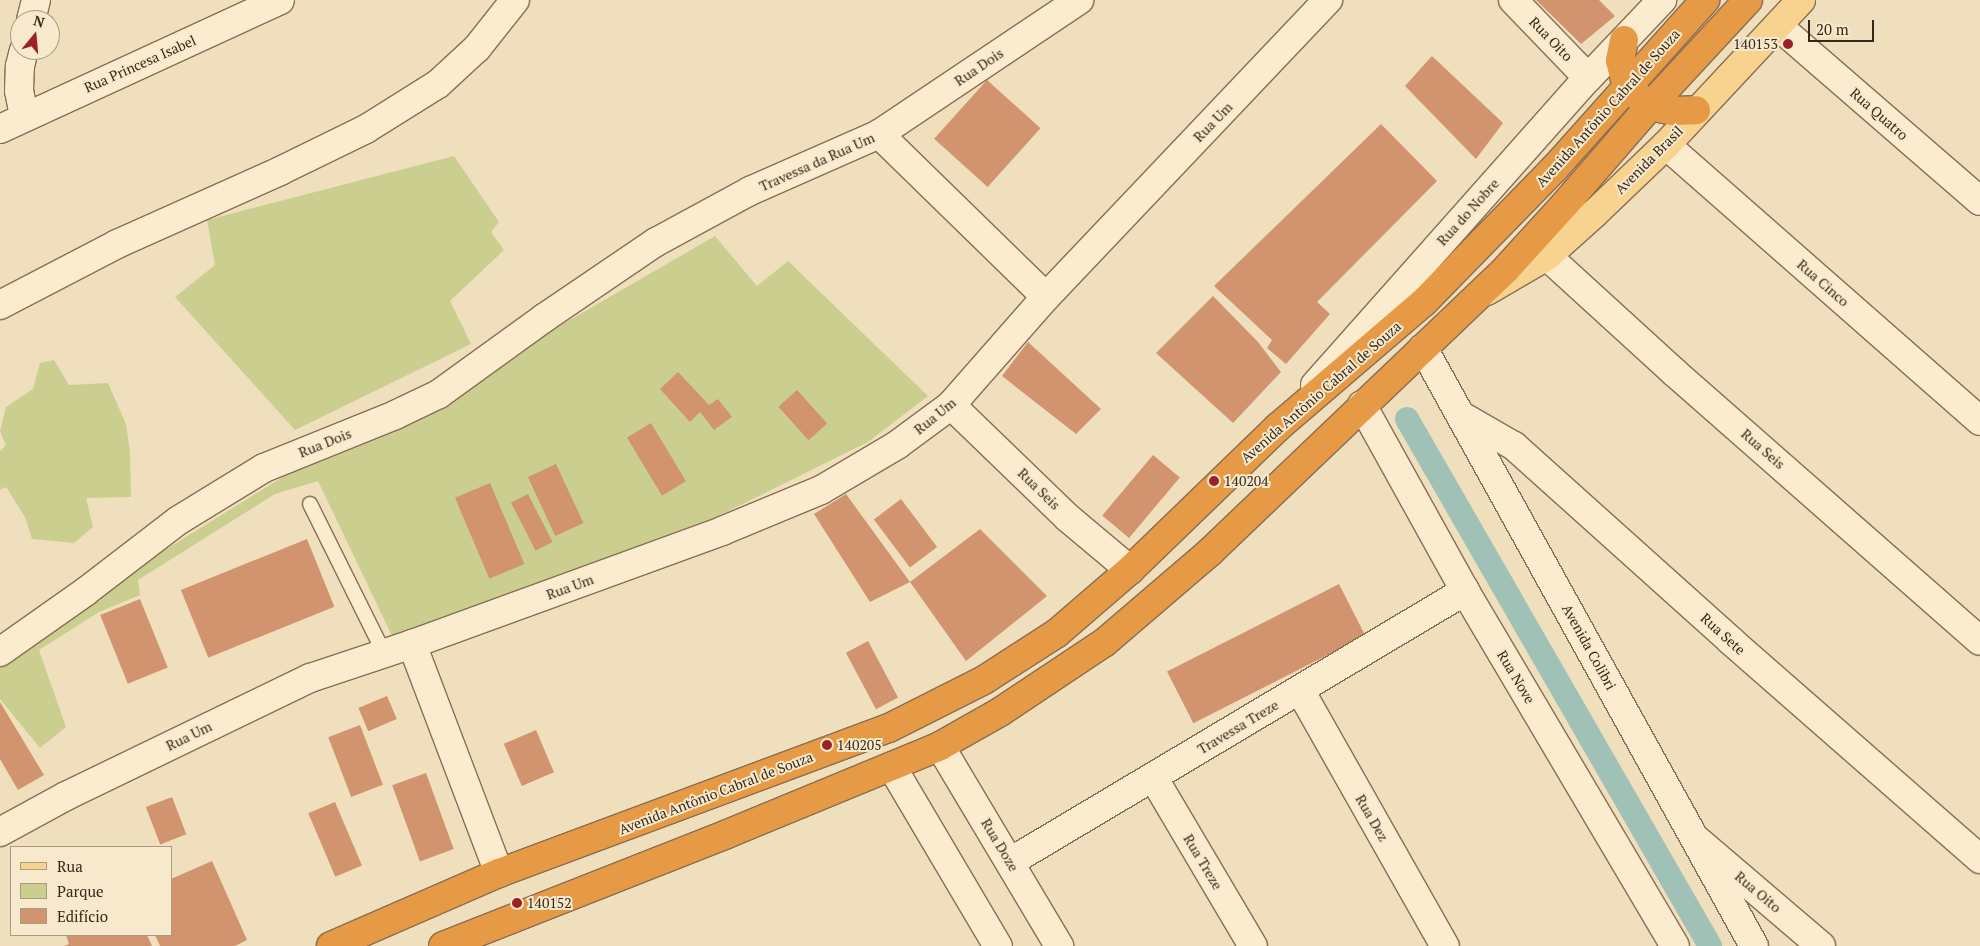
<!DOCTYPE html>
<html>
<head>
<meta charset="utf-8">
<style>
	body { margin:0 }
	#map { position:relative; width:1980px; height:946px; overflow:hidden; background:#f0dfbc; font-family:"PT Serif",serif }
	div>[style] { position:absolute }
	.green>* { inset:0; background:#cacf8f }
	.canal>* { height:24px; margin:-12px; padding:0 12px; transform-origin:12px; border-radius:12px; background:#a0c1b6 }
	.building>* { inset:0; background:#d1946f; transform-origin:0 0 }
	.roads { filter:drop-shadow(1px 0 #896e54) drop-shadow(-1px 0 #896e54) drop-shadow(0 1px #896e54) drop-shadow(0 -1px #896e54) }
	.lane>* { height:14px; margin:-7px; padding:0 7px; transform-origin:7px; border-radius:7px; background:#fbeccf }
	.street>* { height:28px; margin:-14px; padding:0 14px; transform-origin:14px; border-radius:14px; background:#fbeccf }
	.secondary>* { height:28px; margin:-14px; padding:0 14px; transform-origin:14px; border-radius:14px; background:#fbeccf }
	.primary>* { height:28px; margin:-14px; padding:0 14px; transform-origin:14px; border-radius:14px; background:#f8d390 }
	.highway>* { height:28px; margin:-14px; padding:0 14px; transform-origin:14px; border-radius:14px; background:#e79a45 }
	.dots>* { width:14px; height:14px; translate:-50% -50%; box-sizing:border-box; border:2px solid #f7e9cc; border-radius:50% }
	span { translate:-50% -50%; white-space:nowrap; text-align:center; line-height:1.15; -webkit-text-stroke:4px #f7e9cc; paint-order:stroke }
	.street-label { font-size:14px; color:#37271a }
	.poi-label { font-size:14px; color:#37271a }
	.right { translate:-100% -50%; text-align:right }
	.left { translate:0 -50%; text-align:left }
	.legend { position:absolute; left:10px; top:846px; width:162px; height:90px; box-sizing:border-box; background:#f7e9cc; border:1px solid #aa9b85; margin:0; padding:6px 9px; list-style:none; font-size:15px; color:#37271a }
	.legend li { display:flex; align-items:center; gap:10px; height:25px }
	.legend b { width:25px; border:1px solid #aa9b85 }
	.north { position:absolute; left:10px; top:10px; width:50px; height:50px; box-sizing:border-box; background:#f7e9cc; border:1px solid #aa9b85; border-radius:50%; rotate:17deg; font-size:14px; font-weight:700; line-height:20px; text-align:center; color:#37271a }
	.north::after { content:''; display:block; margin:auto; width:18px; height:22px; background:#9c2126; clip-path:polygon(50% 0,100% 100%,50% 72%,0 100%) }
	.scale { position:absolute; left:1808px; top:20px; width:66px; height:22px; box-sizing:border-box; border:2px solid #37271a; border-top:0; padding-left:6px; font-size:15px; line-height:18px; white-space:nowrap; color:#37271a; -webkit-text-stroke:4px #f7e9cc; paint-order:stroke }
</style>
</head>
<body>
<div id="map">
	<div class="green">
		<i style="clip-path:polygon(454px 156px,499px 222px,491px 232px,504px 250px,450px 301px,471px 344px,295px 430px,175px 297px,215px 265px,207px 220px)"></i>
		<i style="clip-path:polygon(715px 236px,757px 286px,788px 261px,928px 396px,868px 442px,696px 527px,393px 638px,318px 481px,275px 494px,138px 580px,140px 595px,99px 612px,39px 650px,66px 727px,40px 748px,0 699px,0 661px,131px 571px,302px 465px,530px 343px)"></i>
		<i style="clip-path:polygon(54px 360px,69px 385px,108px 383px,126px 424px,130px 451px,131px 497px,86px 498px,93px 527px,74px 543px,32px 539px,25px 517px,6px 487px,0 490px,0 451px,6px 445px,0 431px,6px 407px,33px 389px,40px 363px)"></i>
	</div>
	<div class="canal">
		<i style="left:1407px;top:419px;width:608px;rotate:60.1deg"></i>
	</div>
	<div class="building">
		<i style="clip-path:polygon(1536px 0,1599px 0,1615px 16px,1581px 44px)"></i>
		<i style="clip-path:polygon(1432px 56px,1503px 123px,1476px 159px,1405px 86px)"></i>
		<i style="left:987px;top:80px;width:72px;height:79px;rotate:42deg"></i>
		<i style="clip-path:polygon(1381px 124px,1437px 181px,1317px 302px,1330px 314px,1286px 364px,1267px 348px,1272px 340px,1214px 286px)"></i>
		<i style="clip-path:polygon(1213px 296px,1258px 342px,1281px 372px,1233px 423px,1156px 353px)"></i>
		<i style="clip-path:polygon(1028px 342px,1101px 409px,1076px 434px,1002px 376px)"></i>
		<i style="clip-path:polygon(678px 372px,709px 405px,718px 399px,732px 417px,714px 430px,700px 412px,690px 422px,660px 389px)"></i>
		<i style="left:797px;top:390px;width:45px;height:25px;rotate:48deg"></i>
		<i style="left:651px;top:423px;width:68px;height:28px;rotate:59deg"></i>
		<i style="left:1153px;top:455px;width:35px;height:79px;rotate:40deg"></i>
		<i style="left:556px;top:464px;width:65px;height:31px;rotate:65deg"></i>
		<i style="left:490px;top:483px;width:88px;height:38px;rotate:67deg"></i>
		<i style="left:528px;top:494px;width:54px;height:19px;rotate:63deg"></i>
		<i style="clip-path:polygon(846px 494px,910px 582px,870px 602px,814px 514px)"></i>
		<i style="left:901px;top:499px;width:60px;height:34px;rotate:53deg"></i>
		<i style="clip-path:polygon(980px 529px,1047px 596px,966px 661px,910px 582px)"></i>
		<i style="left:307px;top:539px;width:73px;height:136px;rotate:68deg"></i>
		<i style="left:1339px;top:584px;width:58px;height:193px;rotate:63deg"></i>
		<i style="left:140px;top:599px;width:74px;height:43px;rotate:68deg"></i>
		<i style="left:868px;top:641px;width:64px;height:25px;rotate:62deg"></i>
		<i style="left:387px;top:696px;width:25px;height:31px;rotate:67deg"></i>
		<i style="clip-path:polygon(0 702px,44px 775px,18px 790px,0 759px)"></i>
		<i style="left:360px;top:725px;width:64px;height:34px;rotate:69deg"></i>
		<i style="left:536px;top:730px;width:46px;height:35px;rotate:67deg"></i>
		<i style="left:426px;top:773px;width:81px;height:36px;rotate:70deg"></i>
		<i style="left:172px;top:797px;width:40px;height:28px;rotate:69deg"></i>
		<i style="left:335px;top:802px;width:69px;height:29px;rotate:67deg"></i>
		<i style="clip-path:polygon(212px 861px,247px 940px,235px 946px,160px 946px,155px 935px,171px 935px,171px 879px)"></i>
		<i style="clip-path:polygon(66px 935px,147px 935px,152px 946px,64px 946px,69px 944px)"></i>
	</div>
	<div class="roads">
		<div class="lane">
			<i style="left:310px;top:504px;width:166px;rotate:63.6deg"></i>
		</div>
		<div class="street">
			<i style="left:1513px;top:0;width:108px;rotate:46.1deg"></i>
			<i style="left:31px;top:20px;width:21px;rotate:-76deg"></i>
			<i style="left:1778px;top:26px;width:267px;rotate:40.9deg"></i>
			<i style="left:24px;top:116px;width:25px;rotate:-101deg"></i>
			<i style="left:19px;top:91px;width:25px;rotate:-88deg"></i>
			<i style="left:20px;top:66px;width:16px;rotate:-76deg"></i>
			<i style="left:0;top:129px;width:308px;rotate:-24.7deg"></i>
			<i style="left:879px;top:134px;width:241px;rotate:-33.8deg"></i>
			<i style="left:1666px;top:145px;width:418px;rotate:41.3deg"></i>
			<i style="left:1547px;top:256px;width:172px;rotate:42.4deg"></i>
			<i style="left:1674px;top:372px;width:407px;rotate:41.3deg"></i>
			<i style="left:0;top:305px;width:132px;rotate:-27.5deg"></i>
			<i style="left:117px;top:244px;width:179px;rotate:-24.1deg"></i>
			<i style="left:280px;top:171px;width:96px;rotate:-26deg"></i>
			<i style="left:366px;top:129px;width:85px;rotate:-32deg"></i>
			<i style="left:438px;top:84px;width:53px;rotate:-42.7deg"></i>
			<i style="left:477px;top:48px;width:61px;rotate:-51.6deg"></i>
			<i style="left:951px;top:405px;width:163px;rotate:44deg"></i>
			<i style="left:1068px;top:518px;width:81px;rotate:40deg"></i>
			<i style="left:1462px;top:416px;width:60px;rotate:30deg"></i>
			<i style="left:1514px;top:446px;width:292px;rotate:41.9deg"></i>
			<i style="left:1731px;top:641px;width:331px;rotate:41.2deg"></i>
			<i style="left:412px;top:644px;width:245px;rotate:69.2deg"></i>
			<i style="left:0;top:652px;width:104px;rotate:-35.2deg"></i>
			<i style="left:85px;top:592px;width:118px;rotate:-37.5deg"></i>
			<i style="left:179px;top:520px;width:100px;rotate:-31.5deg"></i>
			<i style="left:264px;top:468px;width:141px;rotate:-22deg"></i>
			<i style="left:395px;top:415px;width:49px;rotate:-25.5deg"></i>
			<i style="left:439px;top:394px;width:130px;rotate:-35.9deg"></i>
			<i style="left:544px;top:318px;width:135px;rotate:-34.2deg"></i>
			<i style="left:656px;top:242px;width:107px;rotate:-28.5deg"></i>
			<i style="left:750px;top:191px;width:141px;rotate:-23.8deg"></i>
			<i style="left:879px;top:134px;width:233px;rotate:44.3deg"></i>
			<i style="left:1300px;top:690px;width:294px;rotate:60.5deg"></i>
			<i style="left:940px;top:746px;width:233px;rotate:59.2deg"></i>
			<i style="left:892px;top:767px;width:208px;rotate:59.4deg"></i>
			<i style="left:1153px;top:777px;width:196px;rotate:59.4deg"></i>
			<i style="left:0;top:832px;width:75px;rotate:-28.6deg"></i>
			<i style="left:66px;top:796px;width:271px;rotate:-25.8deg"></i>
			<i style="left:310px;top:678px;width:108px;rotate:-18.4deg"></i>
			<i style="left:412px;top:644px;width:330px;rotate:-20deg"></i>
			<i style="left:722px;top:531px;width:107px;rotate:-22.5deg"></i>
			<i style="left:821px;top:490px;width:88px;rotate:-30.6deg"></i>
			<i style="left:897px;top:445px;width:67px;rotate:-36.5deg"></i>
			<i style="left:951px;top:405px;width:144px;rotate:-48.7deg"></i>
			<i style="left:1046px;top:297px;width:410px;rotate:-46.5deg"></i>
			<i style="left:1697px;top:840px;width:163px;rotate:40.5deg"></i>
			<i style="left:1010px;top:862px;width:530px;rotate:-30.78deg"></i>
		</div>
		<div class="secondary">
			<i style="left:1423px;top:348px;width:683px;rotate:61.03deg"></i>
			<i style="left:1315px;top:385px;width:411px;rotate:-48.4deg"></i>
			<i style="left:1588px;top:78px;width:108px;rotate:-46.5deg"></i>
			<i style="left:1362px;top:405px;width:213px;rotate:61deg"></i>
			<i style="left:1465px;top:591px;width:412px;rotate:59.4deg"></i>
		</div>
		<div class="primary">
			<i style="left:1487px;top:291px;width:69px;rotate:-30.3deg"></i>
			<i style="left:1547px;top:256px;width:64px;rotate:-41.9deg"></i>
			<i style="left:1595px;top:213px;width:98px;rotate:-43.8deg"></i>
			<i style="left:1666px;top:145px;width:198px;rotate:-47deg"></i>
		</div>
		<div class="highway">
			<i style="left:1624px;top:40px;width:21px;rotate:101deg"></i>
			<i style="left:1620px;top:61px;width:27px;rotate:75deg"></i>
			<i style="left:1627px;top:87px;width:30px;rotate:40deg"></i>
			<i style="left:1650px;top:106px;width:24px;rotate:12deg"></i>
			<i style="left:1673px;top:111px;width:23px;rotate:-2deg"></i>
			<i style="left:331px;top:946px;width:183px;rotate:-23.5deg"></i>
			<i style="left:499px;top:873px;width:416px;rotate:-20.4deg"></i>
			<i style="left:889px;top:728px;width:106px;rotate:-26.8deg"></i>
			<i style="left:984px;top:680px;width:87px;rotate:-32.8deg"></i>
			<i style="left:1057px;top:633px;width:96px;rotate:-40.8deg"></i>
			<i style="left:1130px;top:570px;width:206px;rotate:-44deg"></i>
			<i style="left:1278px;top:427px;width:192px;rotate:-40.6deg"></i>
			<i style="left:1424px;top:302px;width:186px;rotate:-45.7deg"></i>
			<i style="left:1554px;top:169px;width:227px;rotate:-48.2deg"></i>
			<i style="left:443px;top:946px;width:305px;rotate:-21.5deg"></i>
			<i style="left:727px;top:834px;width:230px;rotate:-22.4deg"></i>
			<i style="left:940px;top:746px;width:69px;rotate:-29.5deg"></i>
			<i style="left:1000px;top:712px;width:126px;rotate:-33.7deg"></i>
			<i style="left:1105px;top:642px;width:138px;rotate:-40.6deg"></i>
			<i style="left:1210px;top:552px;width:410px;rotate:-43.7deg"></i>
			<i style="left:1506px;top:269px;width:89px;rotate:-47.7deg"></i>
			<i style="left:1566px;top:203px;width:128px;rotate:-49.1deg"></i>
			<i style="left:1650px;top:106px;width:144px;rotate:-47.2deg"></i>
		</div>
	</div>
	<div class="dots">
		<i style="left:1788px;top:44px;background:#9c2126"></i>
		<i style="left:1214px;top:481px;background:#9c2126"></i>
		<i style="left:827px;top:745px;background:#9c2126"></i>
		<i style="left:517px;top:903px;background:#9c2126"></i>
	</div>
	<div class="street-label">
		<span style="left:1551px;top:39px;rotate:46deg">Rua Oito</span>
		<span style="left:140px;top:64px;rotate:-24deg">Rua Princesa Isabel</span>
		<span style="left:979px;top:67px;rotate:-34deg">Rua Dois</span>
		<span style="left:1608px;top:108px;rotate:-48deg">Avenida Antônio Cabral de Souza</span>
		<span style="left:1879px;top:114px;rotate:41deg">Rua Quatro</span>
		<span style="left:1213px;top:122px;rotate:-46deg">Rua Um</span>
		<span style="left:1649px;top:160px;rotate:-45deg">Avenida Brasil</span>
		<span style="left:817px;top:162px;rotate:-24deg">Travessa da Rua Um</span>
		<span style="left:1468px;top:212px;rotate:-48deg">Rua do Nobre</span>
		<span style="left:1823px;top:283px;rotate:41deg">Rua Cinco</span>
		<span style="left:1321px;top:392px;rotate:-41deg">Avenida Antônio Cabral de Souza</span>
		<span style="left:935px;top:416px;rotate:-39deg">Rua Um</span>
		<span style="left:325px;top:443px;rotate:-22deg">Rua Dois</span>
		<span style="left:1763px;top:449px;rotate:41deg">Rua Seis</span>
		<span style="left:1039px;top:489px;rotate:44deg">Rua Seis</span>
		<span style="left:570px;top:587px;rotate:-20deg">Rua Um</span>
		<span style="left:1723px;top:634px;rotate:42deg">Rua Sete</span>
		<span style="left:1589px;top:647px;rotate:61deg">Avenida Colibri</span>
		<span style="left:1516px;top:677px;rotate:59deg">Rua Nove</span>
		<span style="left:1238px;top:727px;rotate:-31deg">Travessa Treze</span>
		<span style="left:189px;top:736px;rotate:-26deg">Rua Um</span>
		<span style="left:716px;top:793px;rotate:-21deg">Avenida Antônio Cabral de Souza</span>
		<span style="left:1372px;top:818px;rotate:60deg">Rua Dez</span>
		<span style="left:1000px;top:845px;rotate:59deg">Rua Doze</span>
		<span style="left:1203px;top:862px;rotate:59deg">Rua Treze</span>
		<span style="left:1758px;top:892px;rotate:40deg">Rua Oito</span>
	</div>
	<div class="poi-label">
		<span class="right" style="left:1778px;top:44px">140153</span>
		<span class="left" style="left:1224px;top:481px">140204</span>
		<span class="left" style="left:837px;top:745px">140205</span>
		<span class="left" style="left:527px;top:903px">140152</span>
	</div>
	<ul class="legend">
	<li><b style="height:6px;background:#f8d390"></b>Rua</li>
	<li><b style="height:14px;background:#cacf8f"></b>Parque</li>
	<li><b style="height:14px;background:#d1946f"></b>Edifício</li>
	</ul>
	<div class="north">N</div>
	<div class="scale">20 m</div>
</div>
</body>
</html>
